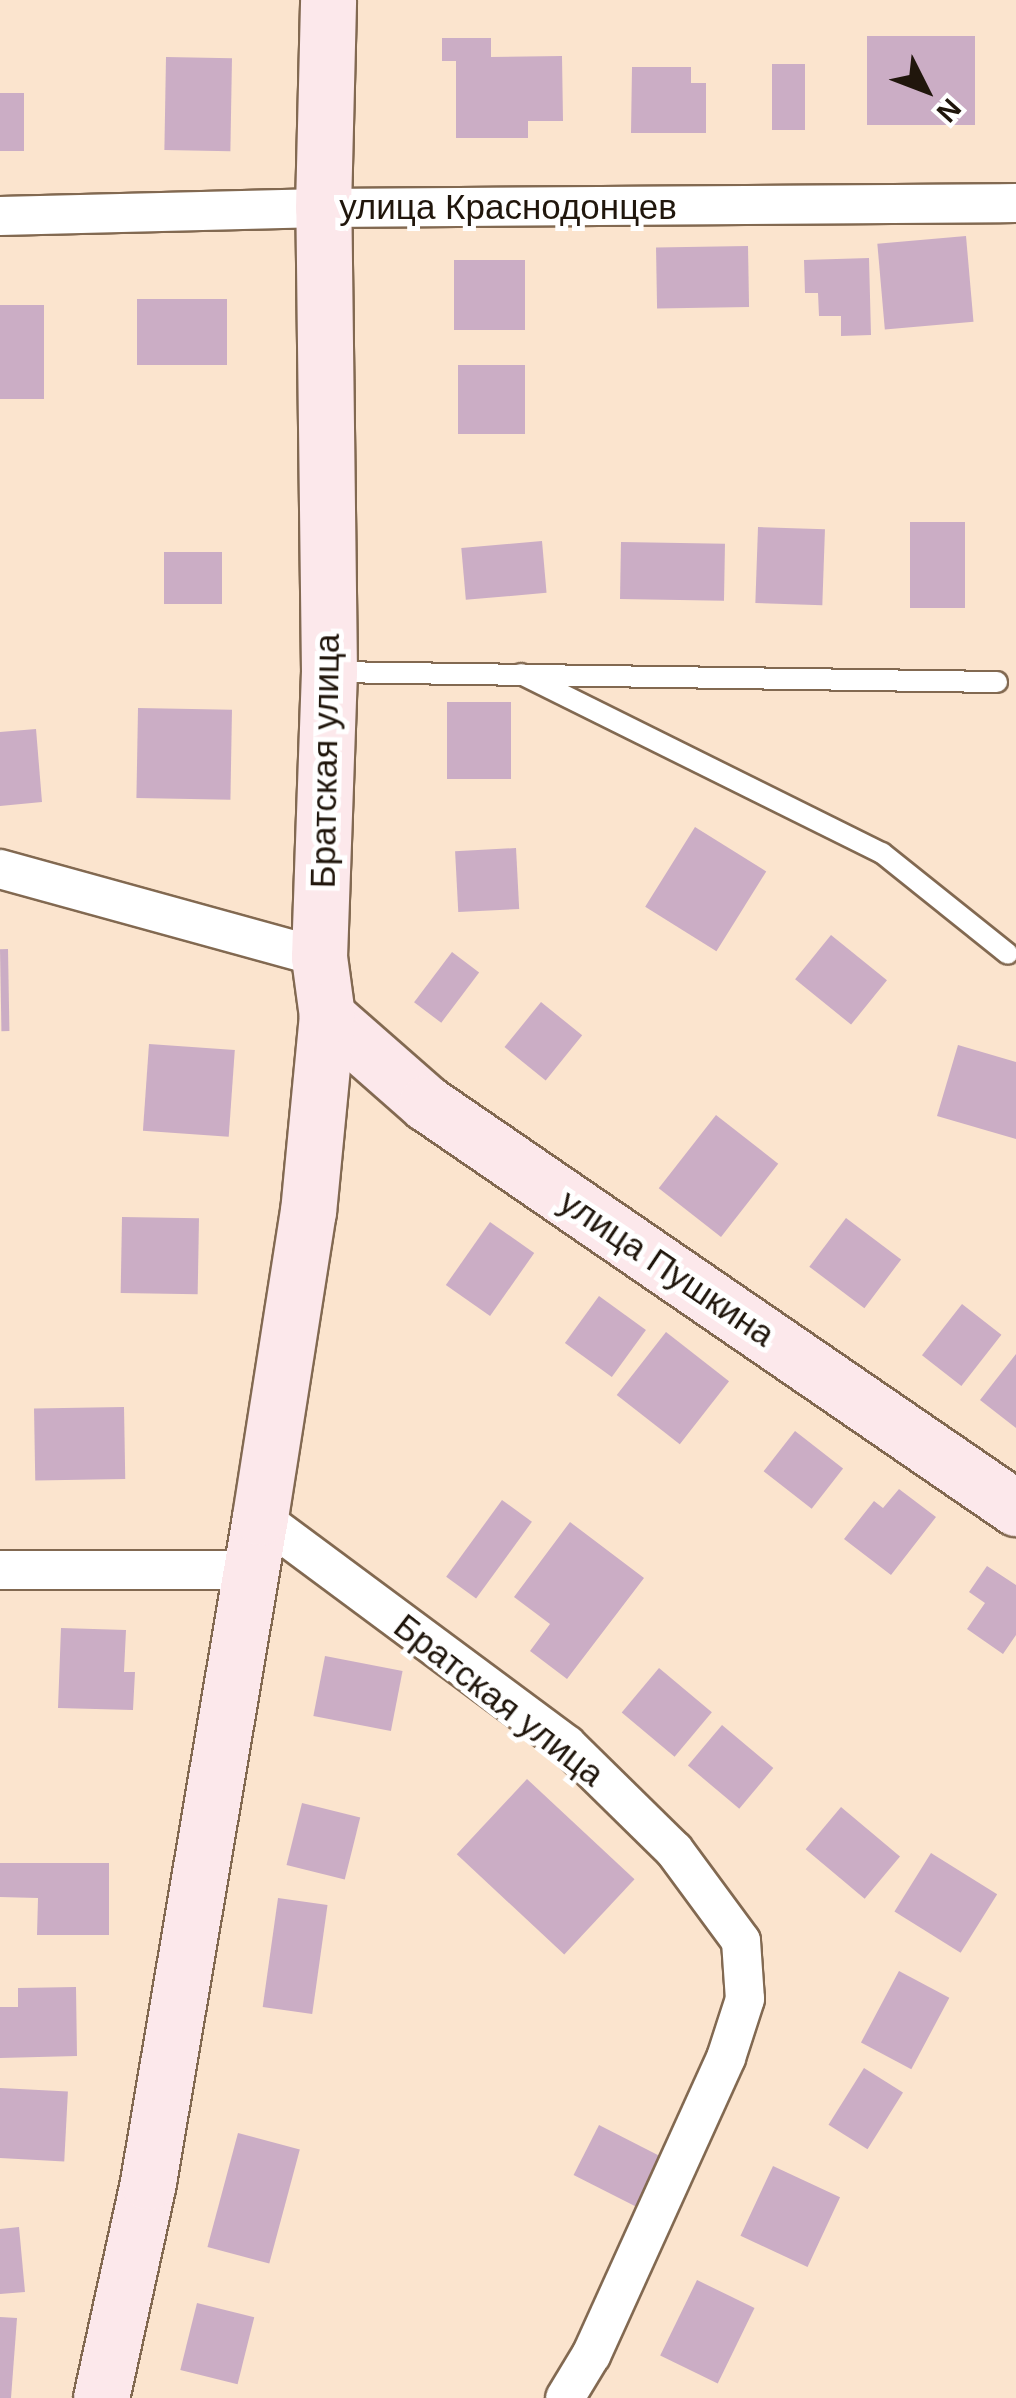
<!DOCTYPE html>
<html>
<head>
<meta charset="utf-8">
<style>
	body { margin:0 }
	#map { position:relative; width:1016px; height:2398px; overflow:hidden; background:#fbe4ce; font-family:Helvetica,sans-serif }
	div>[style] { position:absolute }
	.building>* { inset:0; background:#cbadc5; transform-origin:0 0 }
	.roads { filter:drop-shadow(2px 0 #826951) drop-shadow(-2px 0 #826951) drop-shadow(0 2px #826951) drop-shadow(0 -2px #826951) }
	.lane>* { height:20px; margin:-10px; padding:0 10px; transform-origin:10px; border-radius:10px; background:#fff }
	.street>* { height:38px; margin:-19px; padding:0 19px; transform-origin:19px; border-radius:19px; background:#fff }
	.secondary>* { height:55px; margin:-27.5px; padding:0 27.5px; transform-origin:27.5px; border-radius:27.5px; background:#fce8eb }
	span { translate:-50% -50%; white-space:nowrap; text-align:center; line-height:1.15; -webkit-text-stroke:10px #fff; paint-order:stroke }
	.street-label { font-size:35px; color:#20160c }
	.north { position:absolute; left:876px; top:40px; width:100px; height:100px; -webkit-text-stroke:8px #fff; paint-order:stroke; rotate:132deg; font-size:28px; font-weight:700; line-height:40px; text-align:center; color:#20160c }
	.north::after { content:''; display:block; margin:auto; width:35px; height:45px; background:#20160c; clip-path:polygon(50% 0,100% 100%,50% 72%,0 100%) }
</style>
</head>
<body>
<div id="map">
	<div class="building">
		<i style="left:975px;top:36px;width:89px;height:108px;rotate:90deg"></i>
		<i style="clip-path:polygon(442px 38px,491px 38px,491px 57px,562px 56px,563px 121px,528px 121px,528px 138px,456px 138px,456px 61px,442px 61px)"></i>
		<i style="left:166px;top:57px;width:66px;height:93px;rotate:1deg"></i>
		<i style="left:805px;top:64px;width:66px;height:33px;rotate:90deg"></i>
		<i style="clip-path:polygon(632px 67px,691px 67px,691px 83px,706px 83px,706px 133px,631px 133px)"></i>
		<i style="left:0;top:93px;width:24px;height:58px"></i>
		<i style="left:966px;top:236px;width:86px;height:89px;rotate:85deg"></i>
		<i style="left:748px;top:246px;width:61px;height:92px;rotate:89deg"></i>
		<i style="clip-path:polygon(869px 258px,871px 335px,841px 336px,841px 316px,819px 316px,818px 293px,805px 293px,804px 260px)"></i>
		<i style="left:525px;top:260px;width:70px;height:71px;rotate:90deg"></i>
		<i style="left:137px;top:299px;width:90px;height:66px"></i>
		<i style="left:44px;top:305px;width:94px;height:44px;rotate:90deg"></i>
		<i style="left:458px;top:365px;width:67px;height:69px"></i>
		<i style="left:910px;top:522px;width:55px;height:86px"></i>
		<i style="left:758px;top:527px;width:67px;height:76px;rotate:2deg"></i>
		<i style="left:542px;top:541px;width:52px;height:81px;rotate:85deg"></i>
		<i style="left:621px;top:542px;width:104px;height:57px;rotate:1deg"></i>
		<i style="left:222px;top:552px;width:52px;height:58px;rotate:90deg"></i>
		<i style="left:447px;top:702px;width:64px;height:77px"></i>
		<i style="left:138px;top:708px;width:94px;height:90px;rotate:1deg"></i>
		<i style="clip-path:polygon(36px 729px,42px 802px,0 806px,0 732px)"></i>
		<i style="left:695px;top:827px;width:84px;height:94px;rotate:32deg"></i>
		<i style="left:516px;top:848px;width:61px;height:61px;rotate:87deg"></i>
		<i style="left:831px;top:935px;width:72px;height:57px;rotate:39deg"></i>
		<i style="left:8px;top:949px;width:82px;height:8px;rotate:89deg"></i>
		<i style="left:452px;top:952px;width:34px;height:63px;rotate:37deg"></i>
		<i style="left:541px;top:1002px;width:53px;height:58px;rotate:39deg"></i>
		<i style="left:149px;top:1044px;width:86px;height:87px;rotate:4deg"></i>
		<i style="clip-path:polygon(958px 1045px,1016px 1062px,1016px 1139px,937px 1116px)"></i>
		<i style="left:716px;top:1115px;width:79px;height:93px;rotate:38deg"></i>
		<i style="left:122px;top:1217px;width:77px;height:76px;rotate:1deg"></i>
		<i style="left:846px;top:1218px;width:69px;height:61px;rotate:37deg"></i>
		<i style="left:490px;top:1222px;width:54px;height:77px;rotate:35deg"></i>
		<i style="left:599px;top:1296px;width:58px;height:58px;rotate:36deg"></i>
		<i style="left:962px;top:1304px;width:50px;height:65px;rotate:38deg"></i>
		<i style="left:666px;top:1332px;width:80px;height:80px;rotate:38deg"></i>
		<i style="clip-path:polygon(1016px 1354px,1016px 1428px,980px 1400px)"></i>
		<i style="left:124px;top:1407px;width:72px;height:90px;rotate:89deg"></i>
		<i style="left:795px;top:1431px;width:61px;height:51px;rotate:38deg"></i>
		<i style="clip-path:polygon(899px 1489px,936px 1517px,891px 1575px,844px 1539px,874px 1501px,883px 1508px)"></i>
		<i style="left:502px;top:1500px;width:37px;height:95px;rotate:36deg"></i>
		<i style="clip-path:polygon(570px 1522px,644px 1578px,567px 1679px,530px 1651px,550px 1624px,514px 1597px)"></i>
		<i style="clip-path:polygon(987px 1566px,1016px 1585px,1016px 1635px,1003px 1654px,967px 1629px,985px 1603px,969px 1592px)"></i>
		<i style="clip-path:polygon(61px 1628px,126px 1630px,124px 1672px,135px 1672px,133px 1710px,58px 1708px)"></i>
		<i style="left:325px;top:1656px;width:79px;height:61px;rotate:11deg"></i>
		<i style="left:659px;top:1668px;width:69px;height:58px;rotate:40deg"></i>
		<i style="left:722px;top:1725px;width:67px;height:53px;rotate:40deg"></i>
		<i style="left:527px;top:1779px;width:147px;height:103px;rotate:43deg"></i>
		<i style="left:302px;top:1803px;width:60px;height:64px;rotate:14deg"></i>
		<i style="left:841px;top:1807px;width:77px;height:55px;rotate:40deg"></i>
		<i style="left:931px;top:1853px;width:78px;height:69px;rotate:32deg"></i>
		<i style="clip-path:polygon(0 1863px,109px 1863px,109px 1935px,37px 1935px,38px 1898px,0 1897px)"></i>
		<i style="left:278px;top:1898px;width:50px;height:110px;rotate:8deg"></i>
		<i style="left:899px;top:1971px;width:57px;height:81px;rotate:28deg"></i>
		<i style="clip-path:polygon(76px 1987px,77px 2056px,0 2058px,0 2007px,18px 2007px,18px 1988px)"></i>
		<i style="left:864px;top:2068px;width:46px;height:67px;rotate:32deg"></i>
		<i style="left:0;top:2088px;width:68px;height:70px;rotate:3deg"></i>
		<i style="left:599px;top:2125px;width:77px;height:56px;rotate:27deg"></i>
		<i style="left:238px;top:2133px;width:64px;height:118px;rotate:15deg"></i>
		<i style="left:773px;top:2166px;width:74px;height:77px;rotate:25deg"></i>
		<i style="clip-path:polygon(19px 2227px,25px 2292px,0 2294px,0 2229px)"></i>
		<i style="left:697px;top:2280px;width:64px;height:84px;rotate:26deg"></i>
		<i style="left:197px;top:2303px;width:59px;height:69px;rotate:14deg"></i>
		<i style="clip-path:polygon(0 2317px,17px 2318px,11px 2398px,0 2398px)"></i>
	</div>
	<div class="roads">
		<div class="lane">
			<i style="left:331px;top:672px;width:666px;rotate:0.86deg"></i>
			<i style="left:521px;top:674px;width:403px;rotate:26.4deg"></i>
			<i style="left:882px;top:853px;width:161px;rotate:38.7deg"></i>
		</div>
		<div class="street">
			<i style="left:0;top:216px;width:323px;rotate:-1.4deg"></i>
			<i style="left:323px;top:208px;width:693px;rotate:-0.41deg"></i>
			<i style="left:0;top:869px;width:331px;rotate:15.4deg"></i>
			<i style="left:260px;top:1517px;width:382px;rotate:36.6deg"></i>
			<i style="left:567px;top:1745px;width:150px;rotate:44.5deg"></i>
			<i style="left:674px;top:1850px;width:113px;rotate:53.6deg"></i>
			<i style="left:741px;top:1941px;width:58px;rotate:86.1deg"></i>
			<i style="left:745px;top:1999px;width:62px;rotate:107.9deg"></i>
			<i style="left:726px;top:2058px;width:326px;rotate:114.4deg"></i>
			<i style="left:591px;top:2355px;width:50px;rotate:121.2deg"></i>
			<i style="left:0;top:1570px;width:247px"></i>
		</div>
		<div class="secondary">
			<i style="left:327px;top:1016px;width:132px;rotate:41.3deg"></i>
			<i style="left:426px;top:1103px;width:716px;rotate:34.47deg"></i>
			<i style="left:101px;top:2398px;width:221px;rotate:-77.7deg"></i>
			<i style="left:148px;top:2182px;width:674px;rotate:-80.44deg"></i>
			<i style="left:260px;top:1517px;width:309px;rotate:-81.1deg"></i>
			<i style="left:308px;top:1212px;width:197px;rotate:-84.5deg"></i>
			<i style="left:327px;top:1016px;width:60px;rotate:-97.7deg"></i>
			<i style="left:319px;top:957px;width:285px;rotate:-88deg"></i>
			<i style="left:329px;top:672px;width:464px;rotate:-90.7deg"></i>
			<i style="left:323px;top:208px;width:208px;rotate:-88.6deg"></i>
		</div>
	</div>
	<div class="street-label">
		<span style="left:508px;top:207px">улица Краснодонцев</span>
		<span style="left:325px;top:761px;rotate:-89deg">Братская улица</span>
		<span style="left:667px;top:1268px;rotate:34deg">улица Пушкина</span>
		<span style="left:499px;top:1700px;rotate:38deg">Братская улица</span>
	</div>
	<div class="north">N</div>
</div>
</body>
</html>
